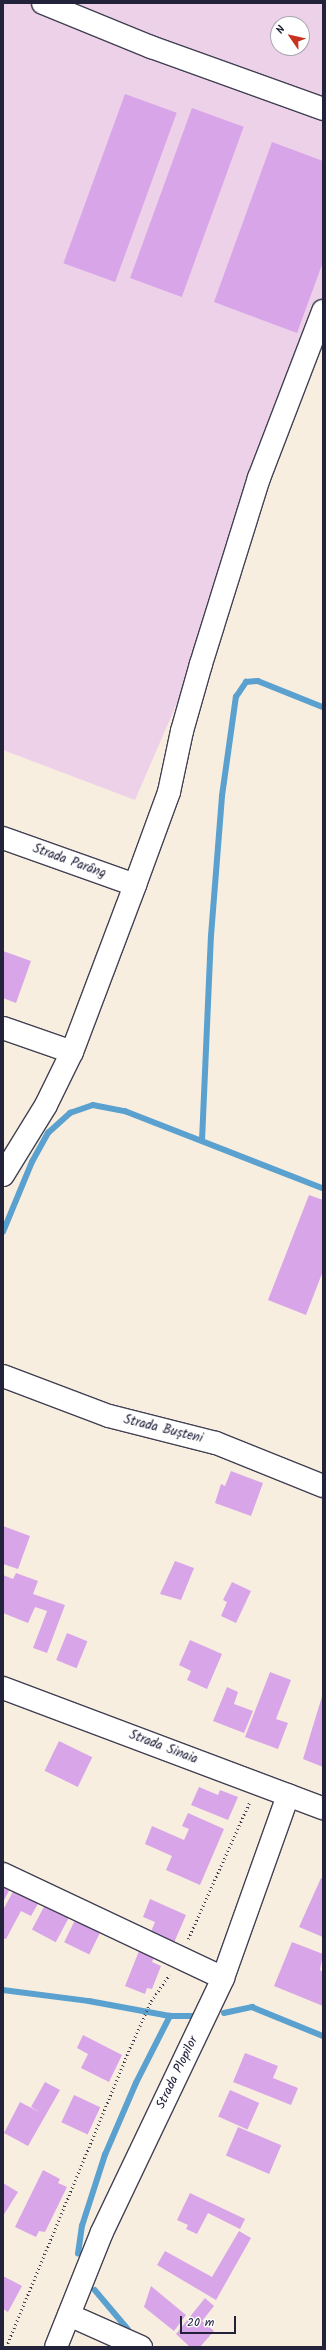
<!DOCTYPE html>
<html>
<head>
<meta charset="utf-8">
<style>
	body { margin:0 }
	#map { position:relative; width:326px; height:2350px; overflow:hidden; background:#f8eedf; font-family:Kalam,sans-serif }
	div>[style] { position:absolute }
	.built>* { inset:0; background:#edd1e9 }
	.stream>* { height:5.5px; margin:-2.75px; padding:0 2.75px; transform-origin:2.75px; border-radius:2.75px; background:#5aa1d0 }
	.building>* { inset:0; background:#d8a5e9; transform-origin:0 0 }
	.path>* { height:2.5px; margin-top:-1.25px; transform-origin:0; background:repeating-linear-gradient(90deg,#424154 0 1px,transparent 0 4px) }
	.roads { filter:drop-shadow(1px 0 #424154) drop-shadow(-1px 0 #424154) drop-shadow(0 1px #424154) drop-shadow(0 -1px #424154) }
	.minor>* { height:22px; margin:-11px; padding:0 11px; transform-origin:11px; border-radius:11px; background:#fff }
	span { translate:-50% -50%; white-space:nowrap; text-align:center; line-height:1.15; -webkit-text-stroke:3px #fff; paint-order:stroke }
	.street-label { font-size:13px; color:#22223b }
	.frame { position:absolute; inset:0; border:4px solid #22223b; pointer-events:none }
	.north { position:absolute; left:270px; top:16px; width:40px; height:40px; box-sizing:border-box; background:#fff; border:1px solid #a7a7b1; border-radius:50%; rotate:304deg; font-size:11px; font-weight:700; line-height:16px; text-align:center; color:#22223b }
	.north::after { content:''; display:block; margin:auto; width:14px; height:18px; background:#c8321e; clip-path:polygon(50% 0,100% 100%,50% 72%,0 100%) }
	.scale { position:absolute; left:180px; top:2316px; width:56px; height:18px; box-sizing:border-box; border:2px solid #22223b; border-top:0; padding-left:5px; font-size:12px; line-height:14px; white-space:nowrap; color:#22223b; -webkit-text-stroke:3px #fff; paint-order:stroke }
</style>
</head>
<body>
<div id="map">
	<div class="built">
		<i style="clip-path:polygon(evenodd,3px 3px,323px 3px,323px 332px,200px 650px,135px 800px,3px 750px,3px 3px,278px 24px,302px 24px,302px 48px,278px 48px,278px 24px)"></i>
	</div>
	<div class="stream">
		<i style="left:202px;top:1141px;width:205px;rotate:-87.5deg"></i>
		<i style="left:211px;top:936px;width:140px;rotate:-85.5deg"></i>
		<i style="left:222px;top:796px;width:100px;rotate:-82deg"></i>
		<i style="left:236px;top:697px;width:18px;rotate:-56deg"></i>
		<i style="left:246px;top:682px;width:12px;rotate:-5deg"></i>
		<i style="left:258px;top:681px;width:70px;rotate:21.8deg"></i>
		<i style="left:3px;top:1232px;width:76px;rotate:-67.5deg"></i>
		<i style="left:32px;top:1162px;width:33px;rotate:-61deg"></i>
		<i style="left:48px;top:1133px;width:30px;rotate:-42deg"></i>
		<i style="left:70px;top:1113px;width:24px;rotate:-19deg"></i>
		<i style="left:93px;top:1105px;width:33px;rotate:11deg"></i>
		<i style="left:125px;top:1111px;width:212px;rotate:21.3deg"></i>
		<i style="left:3px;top:1990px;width:87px;rotate:7.3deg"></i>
		<i style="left:89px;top:2001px;width:82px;rotate:10.5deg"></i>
		<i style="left:170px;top:2016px;width:25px"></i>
		<i style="left:224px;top:2013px;width:29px;rotate:-12deg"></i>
		<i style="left:252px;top:2007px;width:77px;rotate:22.2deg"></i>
		<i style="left:78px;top:2254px;width:28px;rotate:-82deg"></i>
		<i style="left:82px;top:2226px;width:75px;rotate:-72.1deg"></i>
		<i style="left:105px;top:2155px;width:78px;rotate:-66.7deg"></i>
		<i style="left:136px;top:2083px;width:75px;rotate:-63.1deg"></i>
		<i style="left:95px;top:2290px;width:51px;rotate:49.8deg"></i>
	</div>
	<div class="building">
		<i style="left:125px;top:94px;width:55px;height:180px;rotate:20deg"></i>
		<i style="left:192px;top:108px;width:55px;height:181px;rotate:20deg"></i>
		<i style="clip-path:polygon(272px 142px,323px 161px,323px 262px,297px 333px,214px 302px)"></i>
		<i style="clip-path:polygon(3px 951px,31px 961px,16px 1003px,3px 998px)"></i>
		<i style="clip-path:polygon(309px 1195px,323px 1200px,323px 1271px,306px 1315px,268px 1300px)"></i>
		<i style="clip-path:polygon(231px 1471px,263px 1483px,251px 1516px,215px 1503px,221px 1484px,225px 1486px)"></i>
		<i style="clip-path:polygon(3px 1526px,30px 1536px,18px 1569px,3px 1564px)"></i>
		<i style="clip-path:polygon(175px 1561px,194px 1568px,181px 1600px,160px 1594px)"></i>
		<i style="clip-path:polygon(16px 1573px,38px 1581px,33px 1594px,65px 1605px,47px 1653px,33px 1648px,47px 1611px,35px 1607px,28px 1623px,3px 1613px,3px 1575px,13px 1579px)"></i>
		<i style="clip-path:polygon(232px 1582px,251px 1591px,236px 1623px,221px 1616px,227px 1602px,223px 1600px)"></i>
		<i style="left:67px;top:1633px;width:22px;height:29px;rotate:22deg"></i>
		<i style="clip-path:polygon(190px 1640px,222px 1654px,207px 1689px,187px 1680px,191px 1671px,179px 1665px)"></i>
		<i style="clip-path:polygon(270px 1672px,291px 1680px,276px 1719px,288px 1723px,278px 1749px,245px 1737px)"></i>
		<i style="clip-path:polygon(227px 1687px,238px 1692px,234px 1704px,253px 1711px,244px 1733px,213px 1721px)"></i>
		<i style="clip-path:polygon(323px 1693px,323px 1767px,303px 1759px)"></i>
		<i style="left:59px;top:1741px;width:37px;height:33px;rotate:26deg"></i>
		<i style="clip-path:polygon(199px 1787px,218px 1795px,220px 1790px,238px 1797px,228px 1820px,191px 1805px)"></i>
		<i style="clip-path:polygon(188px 1813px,224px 1829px,200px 1885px,166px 1870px,172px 1856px,145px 1844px,152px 1826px,184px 1840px,189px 1829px,182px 1826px)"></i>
		<i style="clip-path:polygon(321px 1878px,323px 1879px,323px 1937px,299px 1927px)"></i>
		<i style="clip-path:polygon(3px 1882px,11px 1887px,3px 1902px)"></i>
		<i style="clip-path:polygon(15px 1888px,39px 1902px,31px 1916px,21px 1911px,6px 1939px,3px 1938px,3px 1910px)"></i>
		<i style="clip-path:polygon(150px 1899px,186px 1915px,173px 1945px,150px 1934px,155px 1922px,143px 1917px)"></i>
		<i style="left:46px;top:1903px;width:27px;height:30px;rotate:28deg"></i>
		<i style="left:76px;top:1918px;width:28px;height:27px;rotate:26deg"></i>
		<i style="clip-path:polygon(292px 1942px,323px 1954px,320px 1970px,323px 1972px,323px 2006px,274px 1986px)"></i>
		<i style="clip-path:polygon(139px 1951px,154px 1957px,152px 1962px,161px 1966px,152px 1989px,147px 1988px,145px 1994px,125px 1986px)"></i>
		<i style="clip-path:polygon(83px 2035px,122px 2055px,109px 2082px,81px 2068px,88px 2054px,77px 2048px)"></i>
		<i style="clip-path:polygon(245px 2053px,278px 2066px,273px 2078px,298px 2088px,291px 2105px,233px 2082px)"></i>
		<i style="clip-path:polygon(45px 2082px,60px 2090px,28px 2146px,4px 2133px,20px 2102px,41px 2113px,31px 2107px)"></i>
		<i style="left:230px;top:2090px;width:32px;height:29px;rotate:24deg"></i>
		<i style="left:74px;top:2095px;width:29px;height:30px;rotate:25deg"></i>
		<i style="left:238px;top:2127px;width:47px;height:31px;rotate:23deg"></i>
		<i style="clip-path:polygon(43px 2170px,60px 2179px,58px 2183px,67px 2187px,45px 2232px,39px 2231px,36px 2237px,15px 2227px)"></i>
		<i style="clip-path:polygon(3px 2183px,18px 2192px,3px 2216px)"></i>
		<i style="clip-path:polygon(190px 2193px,245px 2219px,240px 2229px,208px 2213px,197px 2234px,186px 2229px,188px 2225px,177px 2220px)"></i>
		<i style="clip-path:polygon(239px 2231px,251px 2238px,216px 2300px,157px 2265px,165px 2251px,212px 2277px)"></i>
		<i style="clip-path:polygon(3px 2276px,22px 2286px,8px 2312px,3px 2309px)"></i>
		<i style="clip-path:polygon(151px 2286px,186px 2315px,174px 2331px,144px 2307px)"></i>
		<i style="clip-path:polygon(205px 2298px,214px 2306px,202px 2321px,214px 2331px,200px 2347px,190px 2347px,176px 2334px)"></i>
	</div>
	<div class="path">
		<i style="left:188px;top:1939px;width:151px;rotate:-65.8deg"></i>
		<i style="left:6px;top:2347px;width:312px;rotate:-67.5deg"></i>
		<i style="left:125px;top:2059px;width:64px;rotate:-65.9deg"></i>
		<i style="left:151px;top:2001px;width:32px;rotate:-55deg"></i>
	</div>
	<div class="roads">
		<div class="minor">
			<i style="left:43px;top:3px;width:117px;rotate:22.2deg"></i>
			<i style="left:151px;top:47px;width:183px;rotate:19.8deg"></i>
			<i style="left:3px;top:838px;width:140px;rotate:19.6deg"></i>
			<i style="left:3px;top:1028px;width:73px;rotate:19.2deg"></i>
			<i style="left:3px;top:1175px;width:82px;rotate:-58.4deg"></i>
			<i style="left:46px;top:1105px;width:59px;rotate:-63.9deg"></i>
			<i style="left:72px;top:1052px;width:178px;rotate:-69.3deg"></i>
			<i style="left:135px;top:885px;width:99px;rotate:-69.9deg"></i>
			<i style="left:169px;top:792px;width:62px;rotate:-78deg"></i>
			<i style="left:182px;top:731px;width:70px;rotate:-74.2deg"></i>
			<i style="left:201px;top:664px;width:195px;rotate:-72.7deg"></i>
			<i style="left:259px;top:478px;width:179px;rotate:-69deg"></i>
			<i style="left:3px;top:1376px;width:113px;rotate:20.7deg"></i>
			<i style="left:109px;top:1416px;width:110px;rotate:14.2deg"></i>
			<i style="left:216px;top:1443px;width:115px;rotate:21.9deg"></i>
			<i style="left:3px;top:1688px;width:342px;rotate:20.6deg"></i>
			<i style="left:3px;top:1874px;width:243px;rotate:25.3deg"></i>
			<i style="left:69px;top:2315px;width:79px;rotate:24deg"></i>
			<i style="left:56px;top:2347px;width:124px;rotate:-68.2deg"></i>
			<i style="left:102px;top:2232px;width:281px;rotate:-64.5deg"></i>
			<i style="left:223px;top:1978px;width:194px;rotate:-70.4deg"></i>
		</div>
	</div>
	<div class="street-label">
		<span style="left:69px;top:862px;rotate:20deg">Strada Parâng</span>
		<span style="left:163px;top:1430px;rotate:14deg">Strada Bușteni</span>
		<span style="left:163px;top:1748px;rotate:21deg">Strada Sinaia</span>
		<span style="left:178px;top:2073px;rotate:-64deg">Strada Plopilor</span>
	</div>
	<div class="frame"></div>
	<div class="north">N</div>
	<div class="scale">20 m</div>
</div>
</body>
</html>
